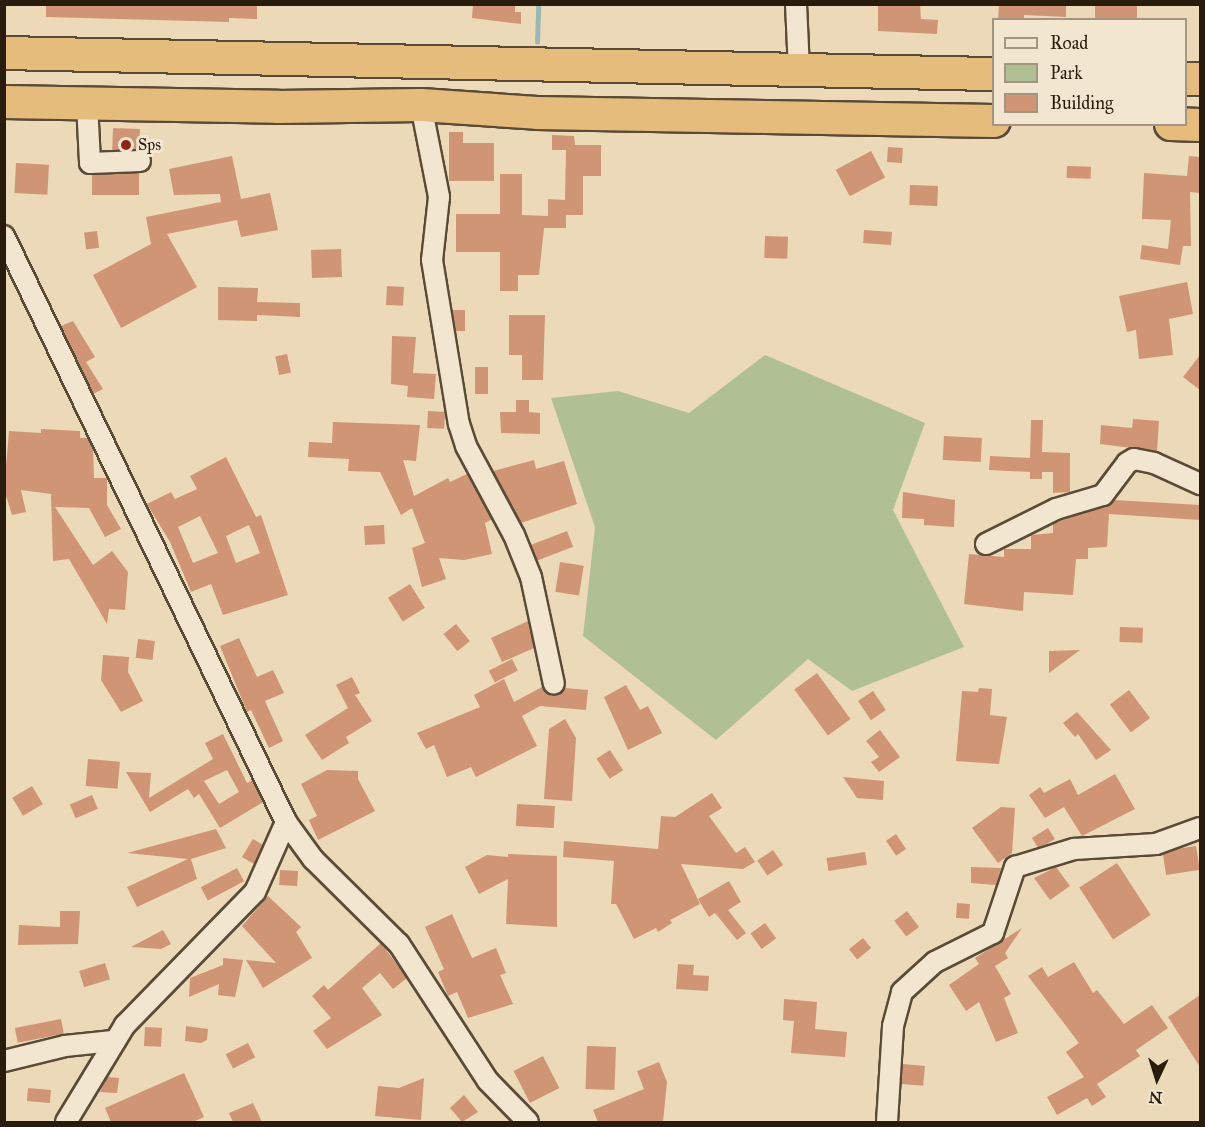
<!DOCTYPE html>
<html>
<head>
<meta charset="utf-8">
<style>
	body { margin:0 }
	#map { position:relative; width:1205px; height:1127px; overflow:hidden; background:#ebd9b8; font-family:"IM FELL Great Primer",serif }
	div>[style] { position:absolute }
	.green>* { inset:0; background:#b1c093 }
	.stream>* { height:4.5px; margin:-2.25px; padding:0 2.25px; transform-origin:2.25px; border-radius:2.25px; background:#99b9b5 }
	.building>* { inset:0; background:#d09575; transform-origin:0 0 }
	.roads { filter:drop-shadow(2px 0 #5a4b37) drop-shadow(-2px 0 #5a4b37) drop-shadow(0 2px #5a4b37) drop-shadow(0 -2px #5a4b37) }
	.minor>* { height:20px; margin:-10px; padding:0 10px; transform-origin:10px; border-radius:10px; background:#f2e6d1 }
	.trunk>* { height:32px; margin:-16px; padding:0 16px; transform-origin:16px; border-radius:16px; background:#e6bc7c }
	.dots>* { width:16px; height:16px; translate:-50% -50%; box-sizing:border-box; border:3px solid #f2e6d1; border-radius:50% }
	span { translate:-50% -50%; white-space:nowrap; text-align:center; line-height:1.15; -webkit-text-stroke:6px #f2e6d1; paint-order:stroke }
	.poi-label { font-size:16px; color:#2a1c0c }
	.left { translate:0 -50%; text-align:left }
	.frame { position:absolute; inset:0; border:6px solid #2a1c0c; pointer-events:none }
	.legend { position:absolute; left:992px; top:18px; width:195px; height:108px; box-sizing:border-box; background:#f2e6d1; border:2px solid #a29582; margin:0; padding:8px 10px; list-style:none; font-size:18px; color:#2a1c0c }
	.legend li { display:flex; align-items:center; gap:12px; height:30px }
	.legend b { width:30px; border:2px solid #a29582 }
	.north { position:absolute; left:1127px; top:1049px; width:60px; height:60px; -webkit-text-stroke:4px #f2e6d1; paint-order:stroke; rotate:184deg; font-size:16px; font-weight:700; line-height:24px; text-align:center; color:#2a1c0c }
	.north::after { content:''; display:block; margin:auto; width:21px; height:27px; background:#2a1c0c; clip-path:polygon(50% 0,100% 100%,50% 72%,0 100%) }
</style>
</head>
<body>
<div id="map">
	<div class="green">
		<i style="clip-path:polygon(765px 355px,925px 423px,893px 510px,964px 647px,852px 691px,808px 659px,716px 740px,583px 636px,595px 527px,551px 398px,618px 391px,689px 413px)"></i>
	</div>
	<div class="stream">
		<i style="left:537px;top:42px;width:38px;rotate:-88deg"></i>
	</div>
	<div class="building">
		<i style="clip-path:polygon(46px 4px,257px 4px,257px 19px,229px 18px,229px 22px,46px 17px)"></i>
		<i style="clip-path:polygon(473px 4px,515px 4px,515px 12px,521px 12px,521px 24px,472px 18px)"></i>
		<i style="clip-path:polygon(878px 4px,920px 4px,921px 19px,938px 20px,937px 34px,878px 31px)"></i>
		<i style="clip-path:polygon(999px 4px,1066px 4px,1066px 17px,1024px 15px,1024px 20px,998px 20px)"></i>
		<i style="left:1095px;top:4px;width:42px;height:16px"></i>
		<i style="left:113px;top:128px;width:27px;height:22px;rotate:2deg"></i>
		<i style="clip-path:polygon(449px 132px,463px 132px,463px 143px,494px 143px,494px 181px,449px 181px)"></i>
		<i style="clip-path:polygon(552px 135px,574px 136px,575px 145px,601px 145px,601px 176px,583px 176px,583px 215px,566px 215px,566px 228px,544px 228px,539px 275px,518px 275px,518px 291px,500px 291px,500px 252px,456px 252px,456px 214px,500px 214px,500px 174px,522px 174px,522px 215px,548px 216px,548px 199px,565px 200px,566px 150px,552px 150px)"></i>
		<i style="left:888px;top:147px;width:15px;height:15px;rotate:4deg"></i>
		<i style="left:871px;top:151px;width:30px;height:40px;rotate:62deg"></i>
		<i style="clip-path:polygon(232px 156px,241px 199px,270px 193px,278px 230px,241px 237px,237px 220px,167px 234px,197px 287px,121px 328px,93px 275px,151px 244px,146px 217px,221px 202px,220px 194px,174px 195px,169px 169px)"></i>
		<i style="clip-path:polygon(1189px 156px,1200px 157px,1200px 193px,1190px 192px,1191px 246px,1183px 246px,1180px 265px,1140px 259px,1142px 245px,1168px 249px,1171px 220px,1142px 219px,1144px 173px,1187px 176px)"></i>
		<i style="left:16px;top:163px;width:33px;height:30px;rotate:3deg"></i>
		<i style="left:1067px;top:166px;width:24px;height:12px;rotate:2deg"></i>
		<i style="left:139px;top:173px;width:22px;height:47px;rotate:90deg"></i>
		<i style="left:910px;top:185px;width:28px;height:20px;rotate:2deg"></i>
		<i style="left:864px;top:230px;width:28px;height:13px;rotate:4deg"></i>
		<i style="left:97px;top:231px;width:17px;height:13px;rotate:83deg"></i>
		<i style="left:765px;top:236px;width:23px;height:22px;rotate:2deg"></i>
		<i style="left:341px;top:249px;width:28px;height:30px;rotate:88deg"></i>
		<i style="clip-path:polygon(1187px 282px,1193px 314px,1169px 319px,1173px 355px,1139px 359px,1136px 330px,1127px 332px,1119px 296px)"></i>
		<i style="left:387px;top:286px;width:17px;height:19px;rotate:3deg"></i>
		<i style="clip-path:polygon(218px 287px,258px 288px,257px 302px,300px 303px,300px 317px,257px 315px,257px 321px,218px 320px)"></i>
		<i style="clip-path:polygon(452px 310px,465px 310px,465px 331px,456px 331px)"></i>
		<i style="clip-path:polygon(509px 315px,545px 315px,543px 380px,522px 380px,522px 355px,509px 355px)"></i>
		<i style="clip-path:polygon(73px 321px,95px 357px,86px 362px,103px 389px,93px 394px,61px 326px)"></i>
		<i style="clip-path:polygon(392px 336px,416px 337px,413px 373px,436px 374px,434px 399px,407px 397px,408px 386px,391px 384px)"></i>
		<i style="left:287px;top:354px;width:19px;height:12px;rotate:78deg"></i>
		<i style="clip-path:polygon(1200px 355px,1200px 390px,1183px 377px)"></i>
		<i style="left:475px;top:367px;width:13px;height:27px"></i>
		<i style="clip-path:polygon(516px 400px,529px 400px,529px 412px,540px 413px,540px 434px,501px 433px,500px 412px,516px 412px)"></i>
		<i style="left:428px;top:411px;width:17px;height:17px;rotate:3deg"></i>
		<i style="clip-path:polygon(1133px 419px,1159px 421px,1157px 451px,1100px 444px,1101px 425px,1132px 428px)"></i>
		<i style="clip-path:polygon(1031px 420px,1043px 420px,1042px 452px,1070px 453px,1070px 492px,1053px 493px,1053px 472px,1042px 472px,1042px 479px,1030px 479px,1030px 472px,989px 470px,990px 456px,1030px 458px)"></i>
		<i style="clip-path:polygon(333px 422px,420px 425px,416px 461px,403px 460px,414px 496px,448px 478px,450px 482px,467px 474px,492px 519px,485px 523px,492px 554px,464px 560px,439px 558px,446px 579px,422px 587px,412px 548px,425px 543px,412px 508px,401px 515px,380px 472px,348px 471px,349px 459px,308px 457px,309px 442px,332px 443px)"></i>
		<i style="clip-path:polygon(41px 429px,80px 431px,80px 438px,88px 438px,93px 448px,94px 478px,107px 478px,107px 505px,121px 529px,105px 537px,89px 508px,55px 507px,93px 565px,112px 551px,128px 572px,125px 610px,109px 609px,107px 624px,69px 559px,53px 561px,51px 494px,21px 490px,26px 512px,12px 515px,4px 489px,9px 431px,41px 433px)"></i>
		<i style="left:944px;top:436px;width:38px;height:24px;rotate:3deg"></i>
		<i style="clip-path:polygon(evenodd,226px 457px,256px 517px,261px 515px,288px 595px,223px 615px,211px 584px,191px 592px,170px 542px,147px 504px,171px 492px,175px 499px,197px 489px,190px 476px,226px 457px,200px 516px,218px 553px,193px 563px,178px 527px,200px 516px,226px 457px,249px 525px,260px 553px,236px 563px,226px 536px,249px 525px)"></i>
		<i style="clip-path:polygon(534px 460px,536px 469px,564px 461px,577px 504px,521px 523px,493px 471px)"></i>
		<i style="clip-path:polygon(903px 492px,955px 500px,954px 527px,924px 525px,924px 519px,902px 518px)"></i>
		<i style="clip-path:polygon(1114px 500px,1200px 505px,1200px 520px,1109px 514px,1107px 547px,1088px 548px,1088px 559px,1076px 559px,1073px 595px,1024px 592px,1023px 611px,964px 604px,969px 554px,1004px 557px,1004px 549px,1031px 549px,1031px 535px,1053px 533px,1053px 524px)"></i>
		<i style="left:384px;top:525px;width:19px;height:20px;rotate:87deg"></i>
		<i style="left:567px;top:531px;width:17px;height:39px;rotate:69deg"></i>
		<i style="left:560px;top:562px;width:24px;height:30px;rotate:9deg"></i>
		<i style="left:410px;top:584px;width:28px;height:26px;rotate:58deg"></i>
		<i style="clip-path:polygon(528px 621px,534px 648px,502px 662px,491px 638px)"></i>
		<i style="left:456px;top:624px;width:22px;height:16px;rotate:51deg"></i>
		<i style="left:1120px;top:627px;width:23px;height:15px;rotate:2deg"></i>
		<i style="clip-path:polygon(239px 638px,257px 677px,273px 670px,284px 693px,265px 701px,283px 741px,269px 748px,251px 710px,247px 712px,220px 646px)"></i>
		<i style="left:138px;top:639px;width:17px;height:19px;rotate:7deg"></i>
		<i style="clip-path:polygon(1080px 650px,1049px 673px,1049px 651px)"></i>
		<i style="clip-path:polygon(103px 655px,129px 657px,128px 672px,143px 701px,121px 712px,101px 680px)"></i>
		<i style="left:512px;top:659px;width:13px;height:26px;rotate:63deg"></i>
		<i style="left:817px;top:673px;width:57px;height:28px;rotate:54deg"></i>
		<i style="clip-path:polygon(352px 677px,360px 693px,355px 695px,372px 721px,346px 737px,349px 743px,322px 760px,305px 735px,348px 708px,336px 685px)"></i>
		<i style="clip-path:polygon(504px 679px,514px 702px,542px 687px,551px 696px,565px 688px,588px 690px,586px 710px,540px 706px,522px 716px,537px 746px,476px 777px,471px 767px,447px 777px,434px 745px,426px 749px,417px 733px,480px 707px,474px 695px)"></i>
		<i style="clip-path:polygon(626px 685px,640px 710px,648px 706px,662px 733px,628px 750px,604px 697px)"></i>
		<i style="clip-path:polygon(979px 688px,992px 689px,990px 715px,1007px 717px,999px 764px,956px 761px,962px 691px,978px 692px)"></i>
		<i style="left:1129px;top:690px;width:35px;height:24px;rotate:53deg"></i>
		<i style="left:873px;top:691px;width:23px;height:18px;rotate:56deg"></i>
		<i style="clip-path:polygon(1077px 712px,1111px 750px,1096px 760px,1078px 734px,1075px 737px,1063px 723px)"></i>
		<i style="clip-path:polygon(565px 719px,576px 738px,572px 801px,544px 799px,549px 729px)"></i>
		<i style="clip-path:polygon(880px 730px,900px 757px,879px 772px,871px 762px,879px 757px,866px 741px)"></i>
		<i style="clip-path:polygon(evenodd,223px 734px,247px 783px,253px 780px,263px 802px,220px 828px,199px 794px,194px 798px,188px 789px,150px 812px,126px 772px,151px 773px,149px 798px,213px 759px,205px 743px,223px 734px,227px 770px,239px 792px,219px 804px,204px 781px,227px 770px)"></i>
		<i style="left:610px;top:750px;width:24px;height:16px;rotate:57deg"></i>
		<i style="left:88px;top:759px;width:32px;height:27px;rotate:5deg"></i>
		<i style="clip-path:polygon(327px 770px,358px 771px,358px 779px,375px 811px,318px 840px,309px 820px,317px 816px,301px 784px)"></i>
		<i style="clip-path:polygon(1115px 774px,1135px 809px,1082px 836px,1064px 807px,1045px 818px,1029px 795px,1040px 787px,1044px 793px,1070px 779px,1078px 795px)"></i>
		<i style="clip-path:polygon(843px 777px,884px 781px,883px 800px,857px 798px)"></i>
		<i style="left:32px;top:786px;width:21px;height:23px;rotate:59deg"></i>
		<i style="clip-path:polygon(712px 793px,722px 808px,709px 816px,736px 853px,745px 847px,755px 862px,743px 869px,681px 864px,700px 904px,670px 920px,672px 923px,658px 932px,656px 928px,634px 939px,616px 904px,611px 904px,614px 861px,563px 857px,564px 841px,658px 849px,661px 816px,675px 817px)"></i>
		<i style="left:92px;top:795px;width:15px;height:24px;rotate:67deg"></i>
		<i style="left:517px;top:804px;width:38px;height:22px;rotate:3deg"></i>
		<i style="clip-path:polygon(1001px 807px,1015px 808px,1012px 853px,998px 863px,972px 828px)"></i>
		<i style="left:1048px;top:828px;width:13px;height:19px;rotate:58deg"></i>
		<i style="clip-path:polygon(216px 829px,226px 848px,191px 859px,197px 879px,137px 907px,127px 887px,188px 859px,127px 853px)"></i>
		<i style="left:896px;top:834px;width:18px;height:12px;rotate:56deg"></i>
		<i style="clip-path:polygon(253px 839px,263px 845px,254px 864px,242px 857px)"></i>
		<i style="left:1196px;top:846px;width:24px;height:34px;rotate:81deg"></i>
		<i style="left:773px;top:850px;width:18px;height:19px;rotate:56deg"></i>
		<i style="left:865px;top:852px;width:13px;height:39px;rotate:81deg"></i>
		<i style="clip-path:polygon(508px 854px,557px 856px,557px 927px,506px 924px,508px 879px,479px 894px,465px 867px,487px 855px,508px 857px)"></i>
		<i style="left:1117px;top:863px;width:62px;height:45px;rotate:57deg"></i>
		<i style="clip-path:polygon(971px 867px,1001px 868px,996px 885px,971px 883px)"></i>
		<i style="clip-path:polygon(1056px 867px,1070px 886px,1050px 900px,1034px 878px)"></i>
		<i style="left:237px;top:868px;width:15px;height:41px;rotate:62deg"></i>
		<i style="left:280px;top:870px;width:18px;height:15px;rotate:3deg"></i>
		<i style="clip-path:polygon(729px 881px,741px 902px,728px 910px,746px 933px,737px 940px,715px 913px,709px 917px,698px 899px)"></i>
		<i style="clip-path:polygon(268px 896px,301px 927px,296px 932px,312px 958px,263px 988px,246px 960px,276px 963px,242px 926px)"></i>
		<i style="left:957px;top:903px;width:13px;height:15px;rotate:4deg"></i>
		<i style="clip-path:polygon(60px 911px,80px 911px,78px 944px,18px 945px,19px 925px,60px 927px)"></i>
		<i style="left:907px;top:911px;width:20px;height:16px;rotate:53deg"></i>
		<i style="clip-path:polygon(452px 914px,472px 958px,496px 948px,506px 973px,500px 975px,513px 1004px,468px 1018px,457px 992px,448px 996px,438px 972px,444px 969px,425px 927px)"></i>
		<i style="left:765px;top:923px;width:19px;height:18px;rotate:54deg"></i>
		<i style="clip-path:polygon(1022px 928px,1005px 953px,1008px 958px,995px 966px,1011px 994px,1004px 998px,1018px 1033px,996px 1042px,979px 1002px,966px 1011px,949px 985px,979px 964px,975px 958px)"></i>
		<i style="clip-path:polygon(163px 930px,171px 944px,161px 949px,131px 947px)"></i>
		<i style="left:863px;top:938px;width:13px;height:18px;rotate:51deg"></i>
		<i style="clip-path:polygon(381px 943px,407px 978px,393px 989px,380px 973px,362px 988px,382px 1015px,327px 1049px,313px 1031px,331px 1018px,312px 996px,324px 985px,328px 990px)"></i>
		<i style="clip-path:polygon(223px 958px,243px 960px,235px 997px,218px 995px,219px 984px,189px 997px,190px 978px,223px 965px)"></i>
		<i style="clip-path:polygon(1074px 962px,1093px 993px,1097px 990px,1124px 1024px,1152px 1005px,1168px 1028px,1136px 1050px,1140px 1056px,1097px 1084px,1106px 1097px,1092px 1106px,1087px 1098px,1057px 1115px,1047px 1097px,1084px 1077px,1066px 1052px,1079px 1043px,1028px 976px,1042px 967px,1048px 977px)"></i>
		<i style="left:105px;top:963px;width:17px;height:27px;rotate:73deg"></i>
		<i style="clip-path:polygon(678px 964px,694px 965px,693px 975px,709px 976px,708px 991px,676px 989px)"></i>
		<i style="clip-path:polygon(1200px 995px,1200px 1067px,1168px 1017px)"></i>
		<i style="clip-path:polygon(784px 999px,817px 1002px,815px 1029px,847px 1032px,845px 1057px,791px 1053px,794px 1021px,783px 1020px)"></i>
		<i style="left:61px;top:1019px;width:15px;height:47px;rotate:79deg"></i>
		<i style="clip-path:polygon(186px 1026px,208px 1029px,207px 1040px,201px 1043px,185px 1041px)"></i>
		<i style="left:145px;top:1027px;width:17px;height:19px;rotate:3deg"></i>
		<i style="left:248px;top:1043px;width:16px;height:25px;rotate:63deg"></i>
		<i style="left:587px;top:1046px;width:29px;height:43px;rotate:2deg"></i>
		<i style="left:543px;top:1056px;width:36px;height:33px;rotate:63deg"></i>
		<i style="clip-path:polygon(659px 1062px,667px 1082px,663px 1122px,598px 1122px,593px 1110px,644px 1089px,637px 1071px)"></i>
		<i style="left:903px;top:1064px;width:22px;height:20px;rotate:5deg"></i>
		<i style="clip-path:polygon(184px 1073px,204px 1117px,193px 1122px,111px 1122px,105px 1108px)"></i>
		<i style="clip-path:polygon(107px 1077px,119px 1078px,117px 1093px,100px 1092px)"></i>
		<i style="clip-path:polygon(424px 1078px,421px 1120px,375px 1116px,378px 1086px,399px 1088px)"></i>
		<i style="left:28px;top:1088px;width:23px;height:13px;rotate:5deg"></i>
		<i style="clip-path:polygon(464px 1095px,478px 1112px,462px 1122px,450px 1108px)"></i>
		<i style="clip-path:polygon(253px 1103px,262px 1122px,233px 1122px,229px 1113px)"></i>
	</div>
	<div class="roads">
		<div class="minor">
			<i style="left:796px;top:4px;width:65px;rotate:87.4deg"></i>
			<i style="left:87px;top:103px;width:60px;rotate:87.1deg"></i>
			<i style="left:90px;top:163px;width:50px;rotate:-2.3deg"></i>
			<i style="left:421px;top:105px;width:94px;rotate:78.9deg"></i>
			<i style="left:439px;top:197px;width:63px;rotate:96.3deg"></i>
			<i style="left:432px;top:260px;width:166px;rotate:80.7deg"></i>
			<i style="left:459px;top:424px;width:23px;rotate:72deg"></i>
			<i style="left:466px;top:446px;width:101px;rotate:61.7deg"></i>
			<i style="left:514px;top:535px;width:45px;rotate:68deg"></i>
			<i style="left:531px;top:577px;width:109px;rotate:77.9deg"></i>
			<i style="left:4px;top:236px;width:650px;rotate:64.3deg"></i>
			<i style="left:286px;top:822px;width:46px;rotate:53.9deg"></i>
			<i style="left:313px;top:859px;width:121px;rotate:44.7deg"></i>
			<i style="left:399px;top:944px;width:163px;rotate:57deg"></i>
			<i style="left:488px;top:1081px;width:57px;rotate:45.7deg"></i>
			<i style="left:986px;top:544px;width:78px;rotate:-26.6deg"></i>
			<i style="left:1056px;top:509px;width:49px;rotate:-16.6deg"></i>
			<i style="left:1103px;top:495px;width:40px;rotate:-53deg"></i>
			<i style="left:1127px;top:463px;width:8px;rotate:-30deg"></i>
			<i style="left:1134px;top:459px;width:20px;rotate:11deg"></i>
			<i style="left:1154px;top:463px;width:51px;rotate:24.5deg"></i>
			<i style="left:4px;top:1061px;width:63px;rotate:-13.8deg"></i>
			<i style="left:65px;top:1046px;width:48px;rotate:-5.9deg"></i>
			<i style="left:66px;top:1122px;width:114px;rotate:-58.7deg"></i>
			<i style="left:125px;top:1025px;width:186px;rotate:-45.7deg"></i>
			<i style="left:255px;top:892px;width:77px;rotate:-66.1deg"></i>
			<i style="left:887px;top:1122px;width:96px;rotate:-86.4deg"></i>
			<i style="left:893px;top:1026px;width:35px;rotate:-75deg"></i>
			<i style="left:902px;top:992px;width:45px;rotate:-42.3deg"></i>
			<i style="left:935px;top:962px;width:65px;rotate:-26.6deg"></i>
			<i style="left:993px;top:933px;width:70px;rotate:-71.6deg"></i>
			<i style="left:1015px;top:867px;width:62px;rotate:-17deg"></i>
			<i style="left:1074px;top:849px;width:82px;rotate:-3.5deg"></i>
			<i style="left:1156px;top:844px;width:47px;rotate:-20deg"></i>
		</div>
		<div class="trunk">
			<i style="left:4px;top:53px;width:990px;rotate:1.22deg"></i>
			<i style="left:1186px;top:79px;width:14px"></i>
			<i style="left:4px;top:102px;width:274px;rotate:1deg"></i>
			<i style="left:278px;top:107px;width:143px;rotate:-0.8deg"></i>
			<i style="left:421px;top:105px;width:116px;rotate:3.9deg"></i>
			<i style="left:537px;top:113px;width:457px;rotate:1deg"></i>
			<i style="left:1171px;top:124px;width:29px;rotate:2deg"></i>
		</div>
	</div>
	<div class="dots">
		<i style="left:126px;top:145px;background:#8f2418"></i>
	</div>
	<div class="poi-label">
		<span class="left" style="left:138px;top:145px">Sps</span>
	</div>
	<div class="frame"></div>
	<ul class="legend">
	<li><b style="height:8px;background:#f2e6d1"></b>Road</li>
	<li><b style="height:16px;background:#b1c093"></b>Park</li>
	<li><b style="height:16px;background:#d09575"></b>Building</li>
	</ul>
	<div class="north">N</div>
</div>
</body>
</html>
